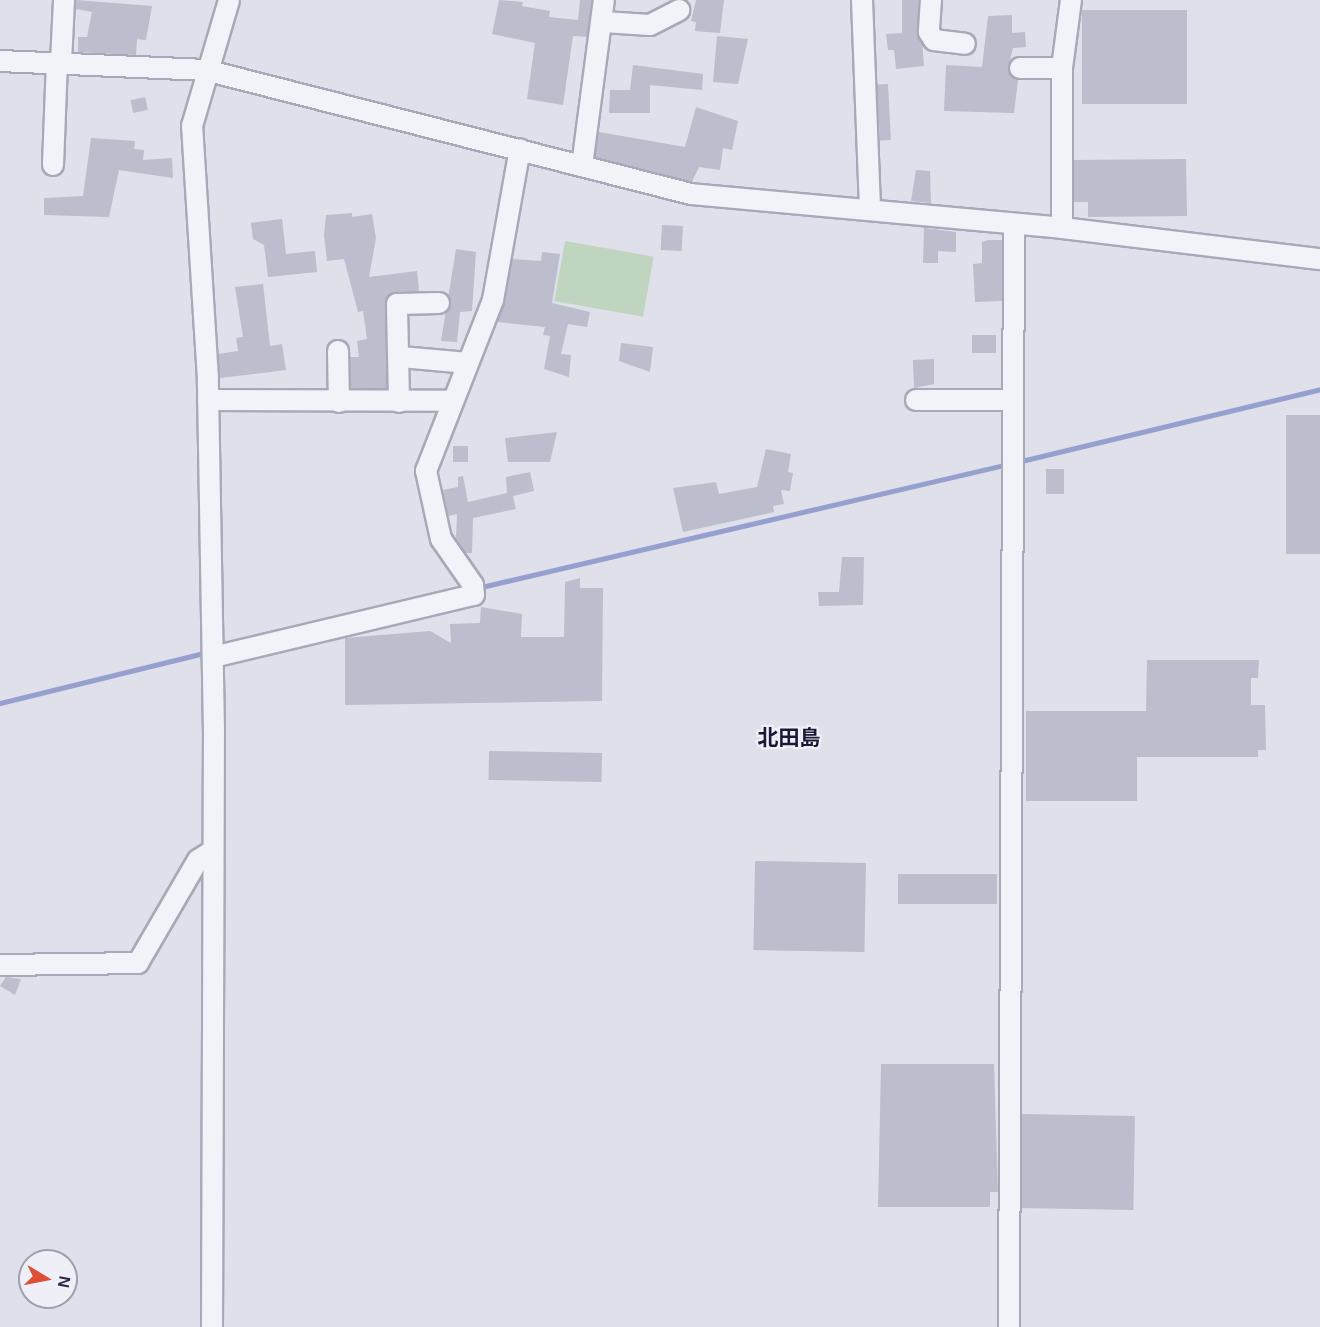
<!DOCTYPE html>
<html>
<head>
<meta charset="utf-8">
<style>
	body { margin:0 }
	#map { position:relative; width:1320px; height:1327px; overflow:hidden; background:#dfe0ea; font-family:Arial,"Noto Sans JP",sans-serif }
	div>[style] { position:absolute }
	.green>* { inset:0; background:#bfd5c0; transform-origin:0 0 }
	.stream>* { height:5px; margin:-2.5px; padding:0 2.5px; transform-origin:2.5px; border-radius:2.5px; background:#96a0ce }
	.building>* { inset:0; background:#bcbdcd; transform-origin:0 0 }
	.roads { filter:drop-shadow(2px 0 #a8a9b8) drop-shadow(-2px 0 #a8a9b8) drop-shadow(0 2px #a8a9b8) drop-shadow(0 -2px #a8a9b8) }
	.minor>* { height:20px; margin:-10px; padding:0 10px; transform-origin:10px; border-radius:10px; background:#f2f3f8 }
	span { translate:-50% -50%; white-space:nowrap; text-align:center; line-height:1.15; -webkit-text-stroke:4.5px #eff0f7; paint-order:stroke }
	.quarter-label { font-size:21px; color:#181934; font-weight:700 }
	.north { position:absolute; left:18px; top:1249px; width:60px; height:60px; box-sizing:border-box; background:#eff0f7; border:2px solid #9fa0af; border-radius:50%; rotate:100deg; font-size:16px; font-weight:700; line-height:24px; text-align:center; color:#262843 }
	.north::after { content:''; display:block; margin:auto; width:21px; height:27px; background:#dd5036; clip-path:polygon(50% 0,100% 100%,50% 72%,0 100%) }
</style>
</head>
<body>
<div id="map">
	<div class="green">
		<i style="left:565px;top:241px;width:90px;height:61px;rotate:10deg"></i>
	</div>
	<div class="stream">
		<i style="left:1017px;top:462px;width:312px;rotate:-13.5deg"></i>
		<i style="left:477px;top:588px;width:545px;rotate:-13.14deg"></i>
		<i style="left:0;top:703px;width:214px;rotate:-13.8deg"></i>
	</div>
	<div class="building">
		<i style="clip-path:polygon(76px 0,152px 6px,146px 40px,137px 39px,136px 55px,78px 52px,78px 37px,87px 37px,92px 12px,76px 9px)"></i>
		<i style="clip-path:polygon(499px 0,523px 2px,522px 6px,550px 11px,549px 17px,578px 20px,580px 0,592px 0,587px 37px,573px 36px,563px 105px,527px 99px,535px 43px,492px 34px)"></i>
		<i style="clip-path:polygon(696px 0,724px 0,720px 33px,695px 31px,696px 22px,691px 21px)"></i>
		<i style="clip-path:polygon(902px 0,919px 0,924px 66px,896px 69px,894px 50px,888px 50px,886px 34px,902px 33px)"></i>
		<i style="left:1082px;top:10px;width:105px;height:94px"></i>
		<i style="clip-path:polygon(1012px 15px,1012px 33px,1025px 32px,1026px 47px,1013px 48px,1008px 67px,1018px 80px,1014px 113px,944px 111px,946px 65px,982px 67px,988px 16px)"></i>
		<i style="clip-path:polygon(717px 36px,748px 39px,738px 84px,713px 82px)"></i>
		<i style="clip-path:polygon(633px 65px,703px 74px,702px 90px,650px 85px,650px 113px,609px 113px,610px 90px,630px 90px)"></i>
		<i style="left:888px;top:84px;width:56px;height:11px;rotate:87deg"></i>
		<i style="left:145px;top:97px;width:13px;height:15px;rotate:77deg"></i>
		<i style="clip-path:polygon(696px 107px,738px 121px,732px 150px,723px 148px,720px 170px,699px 167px,692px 182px,595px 157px,599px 132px,685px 147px)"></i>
		<i style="clip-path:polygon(91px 138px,135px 141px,134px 149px,144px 150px,143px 160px,172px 158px,173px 178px,119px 170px,109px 217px,44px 215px,44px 198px,83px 196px)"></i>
		<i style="clip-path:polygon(1186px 159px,1187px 216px,1088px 217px,1088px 202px,1074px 202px,1074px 160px)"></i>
		<i style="clip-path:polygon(916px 170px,930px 171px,931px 203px,911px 201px)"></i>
		<i style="clip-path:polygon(352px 213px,352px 217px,372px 214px,376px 238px,369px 277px,417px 271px,419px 291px,396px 292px,385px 301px,387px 389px,351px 389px,350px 357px,359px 357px,357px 341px,367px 339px,363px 311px,358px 312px,344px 259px,327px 261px,324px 235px,326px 215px)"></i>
		<i style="clip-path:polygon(282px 219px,286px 254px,315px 251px,317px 272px,268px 277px,264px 245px,253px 239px,251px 223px)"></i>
		<i style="left:662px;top:225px;width:21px;height:25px;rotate:3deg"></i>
		<i style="clip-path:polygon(924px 228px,956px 232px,956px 252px,938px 251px,938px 263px,923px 263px)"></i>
		<i style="clip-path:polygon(988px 240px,1002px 240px,1002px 301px,975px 302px,973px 264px,982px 263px,982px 242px)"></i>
		<i style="clip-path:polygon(456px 249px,476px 252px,472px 311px,460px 312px,457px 342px,441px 341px)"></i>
		<i style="clip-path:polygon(542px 252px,560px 254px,552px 303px,590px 312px,587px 327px,568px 324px,561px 354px,571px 355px,569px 377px,544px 369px,550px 336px,543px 335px,545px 327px,497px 322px,512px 259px,541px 261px)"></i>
		<i style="clip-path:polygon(263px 284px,270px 346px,282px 344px,286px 370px,220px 378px,218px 354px,238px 351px,236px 338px,243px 337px,235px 287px)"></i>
		<i style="left:972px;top:335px;width:24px;height:18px"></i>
		<i style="clip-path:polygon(621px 343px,653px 347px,650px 372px,619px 361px)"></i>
		<i style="clip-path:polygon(934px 359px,934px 384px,914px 388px,913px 360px)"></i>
		<i style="left:1286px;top:415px;width:34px;height:139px"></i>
		<i style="clip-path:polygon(557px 432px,550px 462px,508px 462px,505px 438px)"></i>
		<i style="left:453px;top:446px;width:15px;height:16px"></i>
		<i style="clip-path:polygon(766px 449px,791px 454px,788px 472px,793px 473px,790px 491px,781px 490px,784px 504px,773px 506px,774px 512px,683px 532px,673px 488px,716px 482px,719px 494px,757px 487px)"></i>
		<i style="left:1046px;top:469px;width:18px;height:25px"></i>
		<i style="clip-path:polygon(530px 472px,534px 491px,513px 496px,516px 509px,473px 518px,472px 553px,465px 553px,456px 539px,457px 514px,448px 516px,443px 490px,458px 487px,458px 477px,463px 476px,468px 502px,507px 493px,506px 477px)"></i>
		<i style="clip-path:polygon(842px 557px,864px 557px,863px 605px,819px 606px,818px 592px,839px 592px)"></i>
		<i style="clip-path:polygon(580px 578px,580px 588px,603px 588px,602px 701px,345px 705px,345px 638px,430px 631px,451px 643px,450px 624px,480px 623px,481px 607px,522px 614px,521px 637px,564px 637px,565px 582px)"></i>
		<i style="clip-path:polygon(1147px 660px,1259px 660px,1258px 678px,1251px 678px,1251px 705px,1265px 705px,1266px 750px,1258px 750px,1258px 757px,1137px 757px,1137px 801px,1026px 801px,1026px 711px,1146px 711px)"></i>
		<i style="left:489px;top:751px;width:113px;height:29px;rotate:1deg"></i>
		<i style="left:755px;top:861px;width:111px;height:89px;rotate:1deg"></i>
		<i style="left:898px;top:874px;width:99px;height:30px"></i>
		<i style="clip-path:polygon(6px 977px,21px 979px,15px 995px,0 986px)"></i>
		<i style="clip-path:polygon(881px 1064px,994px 1064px,998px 1192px,990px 1192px,990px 1207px,878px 1207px)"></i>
		<i style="left:1022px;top:1114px;width:113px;height:94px;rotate:1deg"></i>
	</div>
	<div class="roads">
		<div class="minor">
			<i style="left:862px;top:0;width:210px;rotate:87.8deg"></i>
			<i style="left:931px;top:0;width:32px;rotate:94deg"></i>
			<i style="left:929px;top:32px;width:9px;rotate:58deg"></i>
			<i style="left:934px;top:40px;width:31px;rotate:7deg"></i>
			<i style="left:603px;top:22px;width:47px;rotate:3.7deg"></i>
			<i style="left:650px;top:25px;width:33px;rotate:-27deg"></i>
			<i style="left:0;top:61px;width:205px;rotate:2.5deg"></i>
			<i style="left:205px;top:70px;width:502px;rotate:14.31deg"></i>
			<i style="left:691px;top:194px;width:373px;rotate:5.2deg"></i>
			<i style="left:1062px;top:228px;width:260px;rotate:6.9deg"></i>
			<i style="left:61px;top:62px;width:62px;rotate:-87.2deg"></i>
			<i style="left:1020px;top:68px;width:42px"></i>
			<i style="left:53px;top:165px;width:103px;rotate:-87.8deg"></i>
			<i style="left:582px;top:166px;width:167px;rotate:-82.5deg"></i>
			<i style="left:1062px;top:228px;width:160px;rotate:-90deg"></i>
			<i style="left:1062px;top:68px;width:69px;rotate:-82.5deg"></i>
			<i style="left:338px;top:351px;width:51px;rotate:88.9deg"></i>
			<i style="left:401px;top:357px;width:67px;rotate:5.1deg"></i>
			<i style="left:208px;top:400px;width:245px;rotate:0.2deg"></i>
			<i style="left:916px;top:400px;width:95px"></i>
			<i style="left:399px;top:402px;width:98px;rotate:-91.2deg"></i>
			<i style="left:397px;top:304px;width:42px;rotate:-1.4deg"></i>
			<i style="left:213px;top:657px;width:268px;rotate:-13.4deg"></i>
			<i style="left:474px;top:595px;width:10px;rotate:-96deg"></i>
			<i style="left:473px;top:585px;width:56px;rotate:-124.8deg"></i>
			<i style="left:441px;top:539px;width:70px;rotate:-102.4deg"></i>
			<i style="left:426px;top:471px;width:184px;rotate:-68.6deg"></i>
			<i style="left:493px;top:300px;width:153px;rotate:-79.9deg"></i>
			<i style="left:0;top:965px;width:138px;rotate:-0.8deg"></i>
			<i style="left:138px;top:963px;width:119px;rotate:-59.8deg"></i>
			<i style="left:198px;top:860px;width:15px;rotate:-32deg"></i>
			<i style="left:212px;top:1327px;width:594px;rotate:-89.81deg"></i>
			<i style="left:214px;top:733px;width:354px;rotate:-91deg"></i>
			<i style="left:208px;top:379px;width:254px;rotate:-93.6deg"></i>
			<i style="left:192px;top:126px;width:131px;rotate:-73.6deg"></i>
			<i style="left:1009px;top:1327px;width:1103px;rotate:-89.74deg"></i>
		</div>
	</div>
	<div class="quarter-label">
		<span style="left:789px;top:738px">北田島</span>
	</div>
	<div class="north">N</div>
</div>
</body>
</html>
